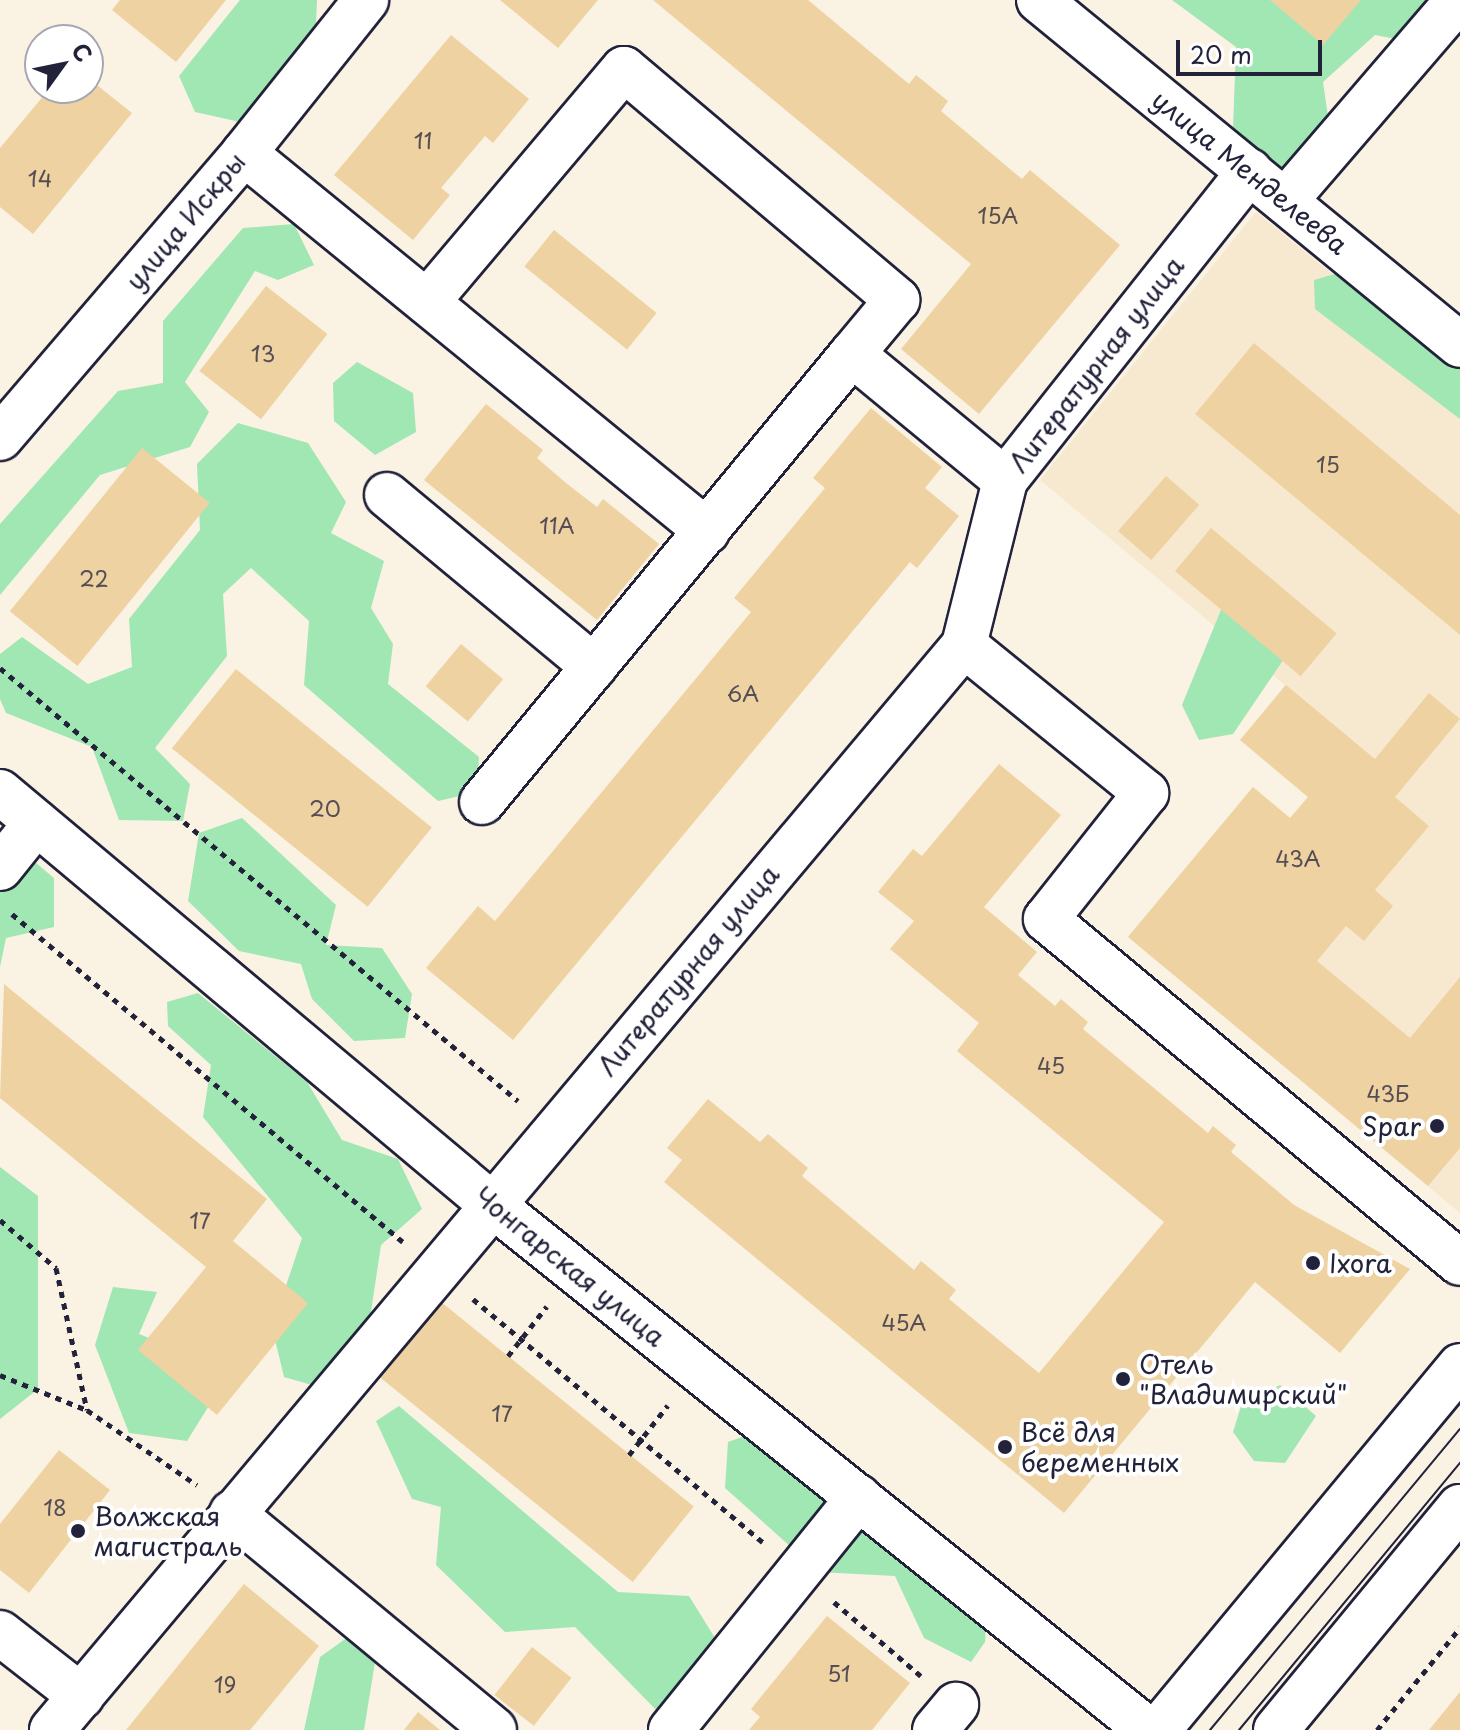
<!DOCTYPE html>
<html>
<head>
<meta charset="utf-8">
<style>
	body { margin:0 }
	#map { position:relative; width:1460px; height:1730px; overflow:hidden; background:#faf2e3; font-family:"Playpen Sans",sans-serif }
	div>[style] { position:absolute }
	.built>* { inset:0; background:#f7e8d0 }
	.green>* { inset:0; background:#a0e7b3 }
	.building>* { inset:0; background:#efd2a2; transform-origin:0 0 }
	.path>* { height:5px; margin-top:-2.5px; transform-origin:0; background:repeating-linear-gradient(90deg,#22223b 0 6px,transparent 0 12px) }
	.roads { filter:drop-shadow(2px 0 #22223b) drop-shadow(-2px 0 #22223b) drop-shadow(0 2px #22223b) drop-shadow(0 -2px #22223b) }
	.minor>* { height:44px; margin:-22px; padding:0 22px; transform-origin:22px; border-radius:22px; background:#fff }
	.major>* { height:44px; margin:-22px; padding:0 22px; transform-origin:22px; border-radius:22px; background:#fff }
	.tram>* { height:2px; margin:-1px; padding:0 1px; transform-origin:1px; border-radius:1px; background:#22223b }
	.dots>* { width:22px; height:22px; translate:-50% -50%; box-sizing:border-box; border:4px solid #fff; border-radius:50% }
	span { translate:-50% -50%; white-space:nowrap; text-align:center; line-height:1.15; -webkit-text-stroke:8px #fff; paint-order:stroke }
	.number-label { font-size:22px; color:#554e55 }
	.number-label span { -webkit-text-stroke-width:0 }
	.street-label { font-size:26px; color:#22223b }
	.poi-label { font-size:26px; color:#22223b }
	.right { translate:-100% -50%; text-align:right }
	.left { translate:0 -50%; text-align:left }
	.north { position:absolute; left:24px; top:24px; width:80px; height:80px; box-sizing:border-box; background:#fff; border:2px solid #a7a7b1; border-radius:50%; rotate:57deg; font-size:22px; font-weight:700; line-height:32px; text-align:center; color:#22223b }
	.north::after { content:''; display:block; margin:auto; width:28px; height:36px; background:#22223b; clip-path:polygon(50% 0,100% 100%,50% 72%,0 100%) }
	.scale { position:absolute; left:1176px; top:40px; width:146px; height:36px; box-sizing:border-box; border:4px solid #22223b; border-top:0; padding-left:10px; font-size:24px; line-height:28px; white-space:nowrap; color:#22223b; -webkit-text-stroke:6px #fff; paint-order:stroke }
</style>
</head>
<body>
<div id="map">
	<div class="built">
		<i style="clip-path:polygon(1256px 212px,1460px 378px,1460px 1213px,1128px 937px,1253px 787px,1290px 818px,1308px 797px,1240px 740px,1285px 685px,1040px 480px)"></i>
	</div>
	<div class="green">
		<i style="clip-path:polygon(240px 0,317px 0,315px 45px,249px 124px,195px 112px,179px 76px)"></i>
		<i style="clip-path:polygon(1172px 0,1448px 0,1417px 43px,1375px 35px,1323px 82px,1331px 138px,1303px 171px,1273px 172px,1233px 129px,1236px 47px)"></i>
		<i style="clip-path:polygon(294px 224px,314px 265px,278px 280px,255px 271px,185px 382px,209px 412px,190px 447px,100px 475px,0 595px,0 524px,118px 391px,163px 383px,163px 321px,243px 228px)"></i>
		<i style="clip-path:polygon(1342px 272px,1460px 366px,1460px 419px,1315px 309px,1314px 280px)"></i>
		<i style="clip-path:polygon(357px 362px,413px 393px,416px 432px,375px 455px,334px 421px,333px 383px)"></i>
		<i style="clip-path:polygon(238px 423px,308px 443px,346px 502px,331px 533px,384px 561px,371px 608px,393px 644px,388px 684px,479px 757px,477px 792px,438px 801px,304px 685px,309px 621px,251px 568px,223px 594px,227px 656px,155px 748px,190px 784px,183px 821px,119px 820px,92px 747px,6px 713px,0 699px,0 654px,22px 637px,88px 684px,132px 667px,129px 619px,200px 530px,197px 464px)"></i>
		<i style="clip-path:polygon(1223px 605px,1294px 644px,1233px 734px,1199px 740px,1182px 705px)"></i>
		<i style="clip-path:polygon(242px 818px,336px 905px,326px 945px,382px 948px,412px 994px,405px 1038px,354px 1041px,312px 999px,301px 964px,239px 951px,188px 901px,199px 833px)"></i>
		<i style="clip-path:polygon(0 833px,54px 878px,54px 927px,6px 938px,0 967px)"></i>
		<i style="clip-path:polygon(198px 993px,307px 1082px,342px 1140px,398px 1159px,422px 1209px,381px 1245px,366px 1345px,326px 1389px,284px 1377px,272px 1327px,302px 1238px,203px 1117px,211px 1065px,168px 1026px,167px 1002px)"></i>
		<i style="clip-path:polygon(0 1167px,38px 1196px,38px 1389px,0 1419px)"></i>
		<i style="clip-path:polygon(113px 1287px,157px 1292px,139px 1334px,189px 1354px,215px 1396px,187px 1441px,129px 1433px,95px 1345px)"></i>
		<i style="clip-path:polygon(1280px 1385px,1316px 1416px,1285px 1463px,1254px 1461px,1233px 1432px,1242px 1403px)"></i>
		<i style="clip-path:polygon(399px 1406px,618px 1592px,689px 1596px,741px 1680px,703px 1721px,662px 1716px,575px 1627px,505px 1632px,436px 1565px,441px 1507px,412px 1499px,376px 1421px)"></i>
		<i style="clip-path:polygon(779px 1424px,987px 1604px,985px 1642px,971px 1662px,924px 1638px,895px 1576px,819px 1572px,725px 1488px,728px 1442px)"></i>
		<i style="clip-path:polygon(355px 1632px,376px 1656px,364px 1730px,304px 1730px,320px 1657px)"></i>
	</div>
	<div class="building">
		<i style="clip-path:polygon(120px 0,226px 0,176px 62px,112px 10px)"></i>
		<i style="clip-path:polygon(500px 0,598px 0,558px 48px)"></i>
		<i style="clip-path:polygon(653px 0,808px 0,909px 84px,916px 75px,948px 101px,941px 111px,1022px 179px,1030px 170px,1120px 245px,979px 414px,901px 349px,971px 264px)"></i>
		<i style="clip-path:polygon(1270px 0,1361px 0,1323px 45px)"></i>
		<i style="clip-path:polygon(451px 35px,529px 99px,493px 143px,485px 136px,441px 188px,450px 195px,413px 240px,334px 175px)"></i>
		<i style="clip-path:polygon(88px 78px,132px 113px,33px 234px,0 207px,0 148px,50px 88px,88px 88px)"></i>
		<i style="left:554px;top:230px;width:132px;height:47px;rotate:39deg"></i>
		<i style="left:266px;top:286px;width:78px;height:108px;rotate:38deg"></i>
		<i style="clip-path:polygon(1254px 343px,1460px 515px,1460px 635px,1195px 414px)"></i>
		<i style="clip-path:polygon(486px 404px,543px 450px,537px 458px,566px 483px,597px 507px,603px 499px,659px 544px,597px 620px,424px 480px)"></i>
		<i style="clip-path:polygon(871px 408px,942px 467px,925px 488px,959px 516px,917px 568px,910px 562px,513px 1040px,426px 968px,478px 906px,495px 921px,751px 612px,734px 598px,825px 488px,813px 478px)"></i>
		<i style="left:142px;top:448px;width:87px;height:210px;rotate:39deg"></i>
		<i style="left:1166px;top:476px;width:44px;height:73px;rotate:41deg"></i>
		<i style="left:1211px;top:528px;width:164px;height:56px;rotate:40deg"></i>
		<i style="left:461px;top:644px;width:55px;height:55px;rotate:40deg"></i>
		<i style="left:236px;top:669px;width:252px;height:102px;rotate:39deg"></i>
		<i style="clip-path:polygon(1286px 685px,1375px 759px,1429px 693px,1460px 719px,1395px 797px,1429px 826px,1375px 890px,1393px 906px,1364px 941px,1346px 926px,1317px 961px,1410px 1038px,1460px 977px,1460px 1148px,1428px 1186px,1128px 937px,1253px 787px,1290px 818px,1308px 797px,1240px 740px)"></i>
		<i style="clip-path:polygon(999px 764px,1061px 815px,984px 907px,1037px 952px,1018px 975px,1055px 1006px,1061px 999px,1088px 1022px,1083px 1029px,1208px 1133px,1213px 1126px,1236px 1145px,1231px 1152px,1294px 1205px,1410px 1269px,1340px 1353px,1255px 1282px,1064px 1513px,664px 1182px,682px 1160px,667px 1148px,708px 1099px,760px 1142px,768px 1134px,808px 1168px,802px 1176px,914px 1270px,921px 1261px,956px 1290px,949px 1299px,1039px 1373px,1164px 1222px,957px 1051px,979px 1023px,890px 949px,914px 921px,878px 892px,913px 849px,922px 856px)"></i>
		<i style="clip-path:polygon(4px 984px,267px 1199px,233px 1241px,308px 1303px,217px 1415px,138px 1350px,206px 1267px,0 1098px)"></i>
		<i style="left:435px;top:1297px;width:333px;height:97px;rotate:39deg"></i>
		<i style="clip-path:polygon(59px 1450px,110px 1490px,29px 1593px,0 1570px,0 1524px)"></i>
		<i style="clip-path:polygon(244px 1584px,319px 1646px,250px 1730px,126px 1730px)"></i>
		<i style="clip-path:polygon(827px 1616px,910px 1683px,872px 1730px,749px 1730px,760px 1717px,751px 1709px)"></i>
		<i style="left:532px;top:1647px;width:50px;height:61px;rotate:38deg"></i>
		<i style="clip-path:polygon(1460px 1692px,1460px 1730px,1429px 1730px)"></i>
		<i style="clip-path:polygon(418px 1712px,440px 1730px,404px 1730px)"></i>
	</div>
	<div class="path">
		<i style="left:0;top:668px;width:675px;rotate:39.89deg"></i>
		<i style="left:12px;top:914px;width:510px;rotate:39.99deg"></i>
		<i style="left:0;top:1220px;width:74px;rotate:40.6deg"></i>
		<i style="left:56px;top:1268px;width:145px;rotate:77.7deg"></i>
		<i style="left:87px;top:1410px;width:133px;rotate:34.3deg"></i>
		<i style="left:473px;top:1299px;width:378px;rotate:40deg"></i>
		<i style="left:508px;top:1356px;width:63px;rotate:-52deg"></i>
		<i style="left:0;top:1375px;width:94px;rotate:21.9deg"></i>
		<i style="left:629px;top:1455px;width:63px;rotate:-52deg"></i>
		<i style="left:834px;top:1602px;width:114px;rotate:40.4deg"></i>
		<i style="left:1377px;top:1730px;width:132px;rotate:-50.9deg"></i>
	</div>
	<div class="roads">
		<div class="minor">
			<i style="left:1039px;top:0;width:544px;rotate:39.33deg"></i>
			<i style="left:244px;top:153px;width:598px;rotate:39.23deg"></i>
			<i style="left:1285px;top:201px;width:265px;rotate:-49.3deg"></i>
			<i style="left:427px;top:302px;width:305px;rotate:-49.8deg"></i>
			<i style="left:624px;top:69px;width:358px;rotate:40.2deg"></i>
			<i style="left:897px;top:300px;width:70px;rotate:129.8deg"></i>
			<i style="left:0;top:438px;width:375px;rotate:-49.4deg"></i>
			<i style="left:244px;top:153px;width:196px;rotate:-51.4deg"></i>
			<i style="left:387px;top:495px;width:269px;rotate:39.7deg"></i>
			<i style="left:964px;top:645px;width:235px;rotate:39.1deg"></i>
			<i style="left:1146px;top:793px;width:161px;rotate:128.4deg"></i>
			<i style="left:1046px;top:919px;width:538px;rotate:39.72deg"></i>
			<i style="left:0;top:792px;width:640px;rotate:39.99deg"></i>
			<i style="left:490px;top:1203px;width:843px;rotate:38.69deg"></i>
			<i style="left:482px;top:802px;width:581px;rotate:-50.45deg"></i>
			<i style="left:852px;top:354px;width:198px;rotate:39.5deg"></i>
			<i style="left:0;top:868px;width:58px;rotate:-51.3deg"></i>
			<i style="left:232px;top:1513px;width:340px;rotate:39.6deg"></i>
			<i style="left:0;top:1633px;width:103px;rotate:37.9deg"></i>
			<i style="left:52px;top:1730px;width:1417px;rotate:-49.95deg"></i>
			<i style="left:964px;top:645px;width:170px;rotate:-76deg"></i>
			<i style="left:1005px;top:480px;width:394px;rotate:-51.6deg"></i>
			<i style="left:671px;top:1730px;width:299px;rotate:-51.1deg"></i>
			<i style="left:935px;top:1730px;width:33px;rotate:-50deg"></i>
		</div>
		<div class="major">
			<i style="left:1158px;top:1730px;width:473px;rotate:-50.3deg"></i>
			<i style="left:1276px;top:1730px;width:289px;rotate:-50.5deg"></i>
		</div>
	</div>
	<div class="tram">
		<i style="left:1210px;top:1730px;width:391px;rotate:-50.3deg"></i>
		<i style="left:1239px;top:1730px;width:347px;rotate:-50.4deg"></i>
	</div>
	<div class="dots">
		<i style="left:1437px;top:1126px;background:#22223b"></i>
		<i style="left:1313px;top:1263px;background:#22223b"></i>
		<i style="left:1123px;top:1379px;background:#22223b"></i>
		<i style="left:1005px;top:1447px;background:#22223b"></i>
		<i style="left:78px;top:1531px;background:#22223b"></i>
	</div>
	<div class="number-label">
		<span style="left:423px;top:140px">11</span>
		<span style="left:40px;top:178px">14</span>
		<span style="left:998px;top:215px">15А</span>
		<span style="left:263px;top:353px">13</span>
		<span style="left:1328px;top:464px">15</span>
		<span style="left:557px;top:525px">11А</span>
		<span style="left:94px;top:578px">22</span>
		<span style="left:743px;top:693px">6А</span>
		<span style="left:325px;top:808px">20</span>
		<span style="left:1298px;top:858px">43А</span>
		<span style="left:1051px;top:1065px">45</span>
		<span style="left:1388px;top:1093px">43Б</span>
		<span style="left:200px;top:1220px">17</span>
		<span style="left:904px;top:1322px">45А</span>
		<span style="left:502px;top:1413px">17</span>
		<span style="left:55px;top:1507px">18</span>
		<span style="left:839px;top:1673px">51</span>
		<span style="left:225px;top:1684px">19</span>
	</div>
	<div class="street-label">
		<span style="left:1250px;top:172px;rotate:39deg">улица Менделеева</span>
		<span style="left:185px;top:221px;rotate:-50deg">улица Искры</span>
		<span style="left:1096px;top:364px;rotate:-52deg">Литературная улица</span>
		<span style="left:688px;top:970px;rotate:-50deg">Литературная улица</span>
		<span style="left:570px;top:1266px;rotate:39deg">Чонгарская улица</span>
	</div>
	<div class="poi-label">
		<span class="right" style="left:1421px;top:1126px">Spar</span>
		<span class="left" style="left:1329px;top:1263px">Ixora</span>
		<span class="left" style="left:1139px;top:1379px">Отель<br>"Владимирский"</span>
		<span class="left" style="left:1021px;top:1447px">Всё для<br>беременных</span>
		<span class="left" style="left:94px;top:1531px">Волжская<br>магистраль</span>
	</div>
	<div class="north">С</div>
	<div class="scale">20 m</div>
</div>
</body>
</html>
